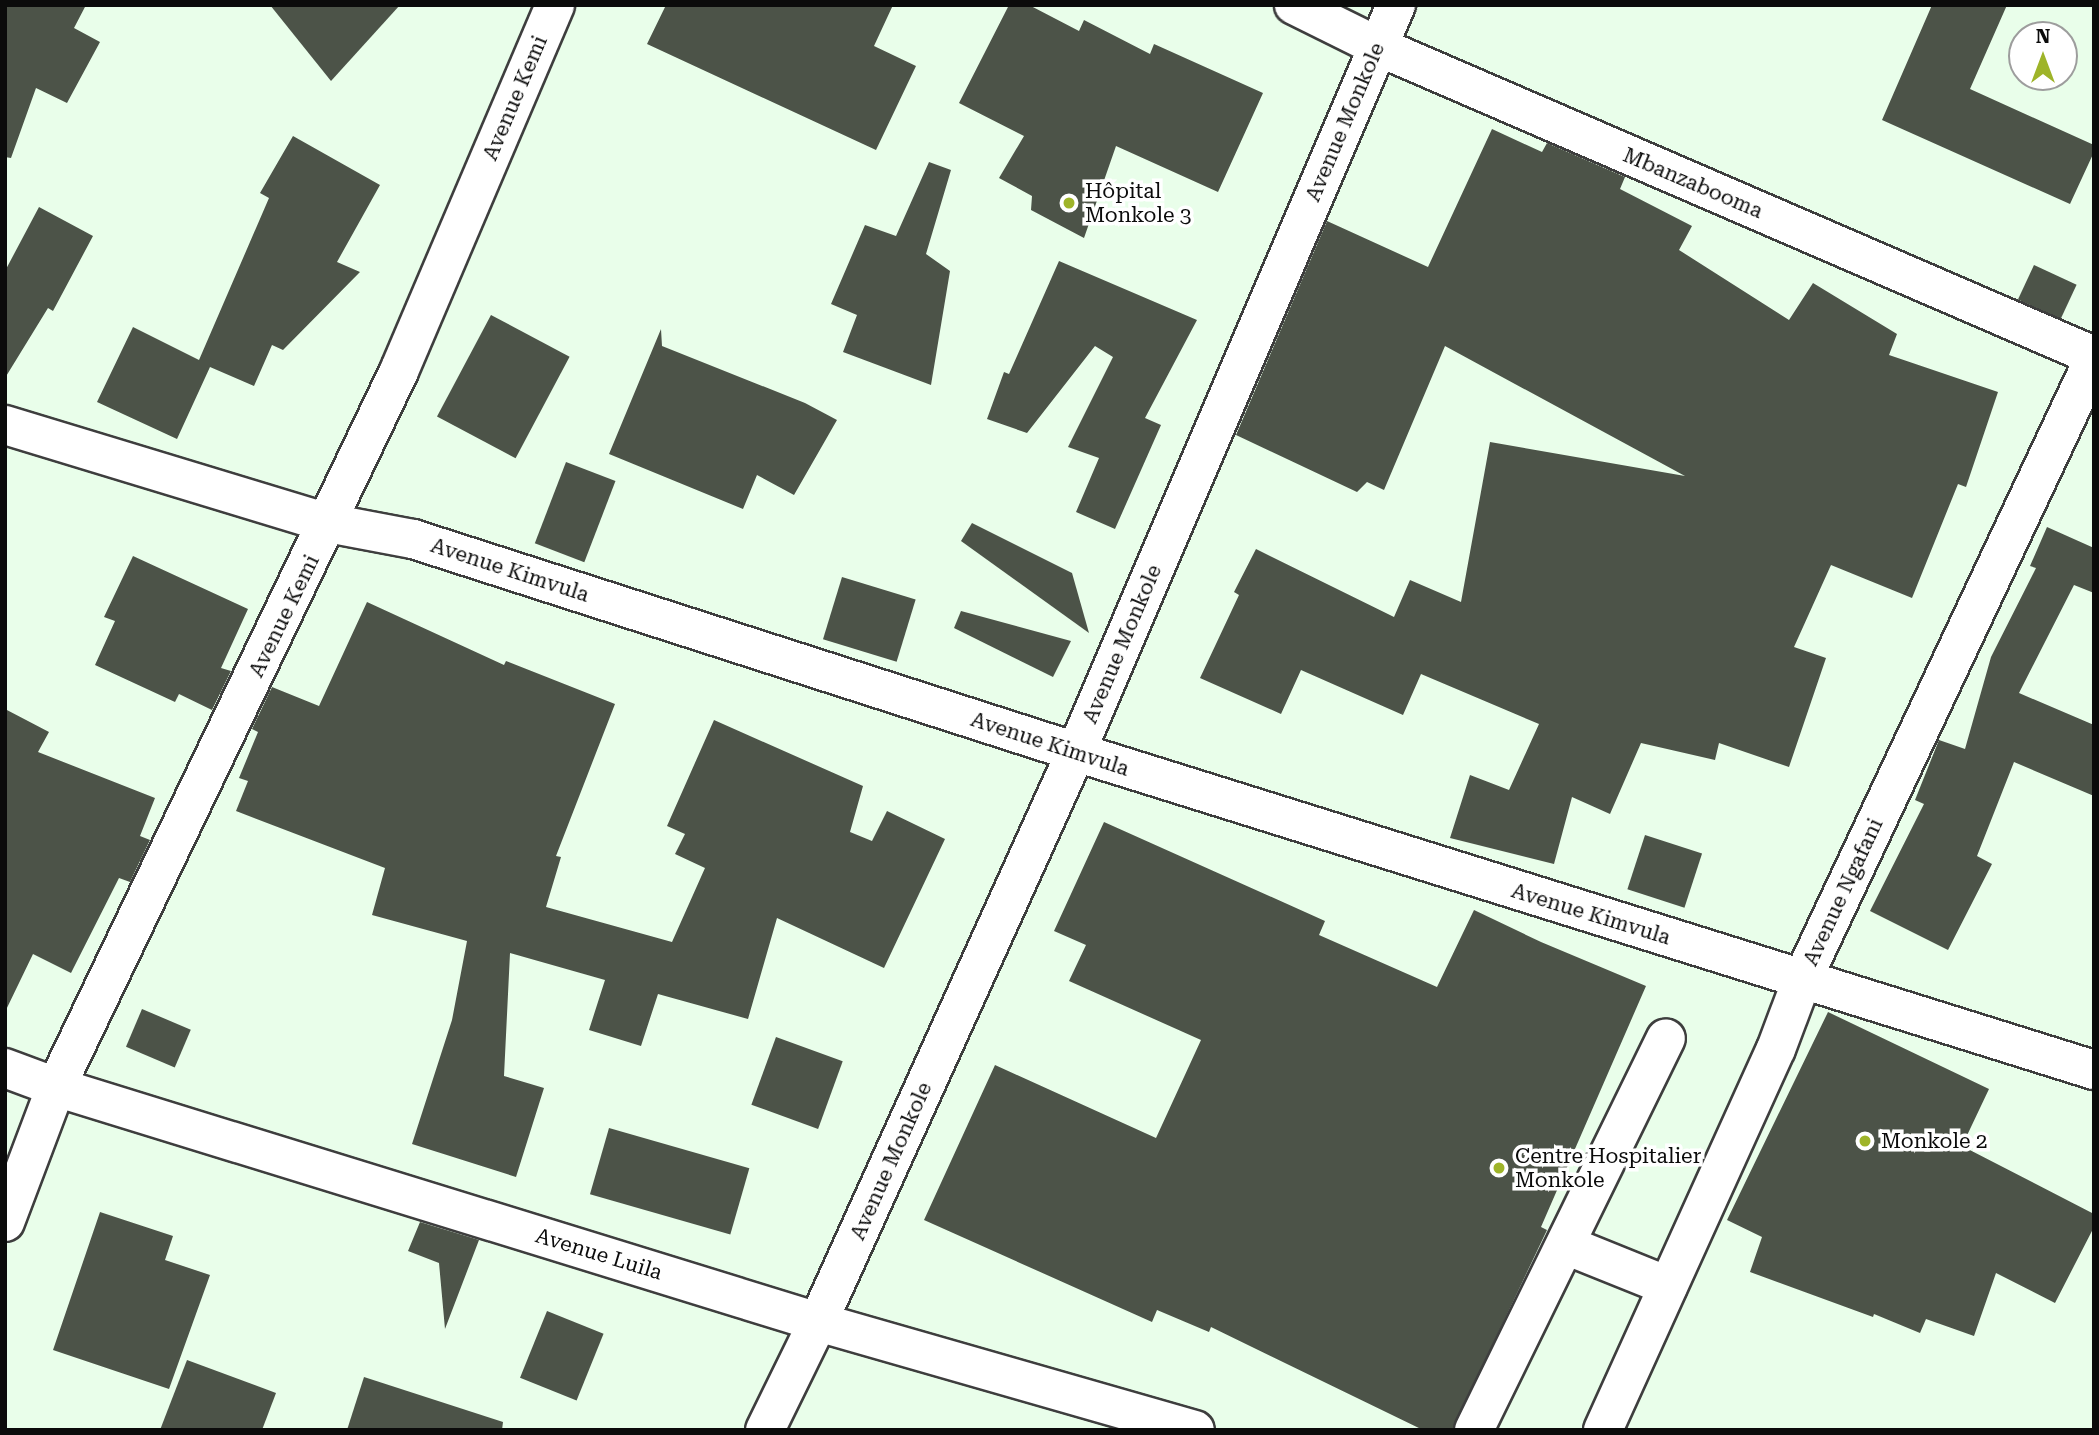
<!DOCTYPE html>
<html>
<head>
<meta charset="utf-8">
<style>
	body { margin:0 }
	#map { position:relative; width:2099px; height:1435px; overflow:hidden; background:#e9feea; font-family:"Roboto Serif",serif }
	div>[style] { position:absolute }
	.building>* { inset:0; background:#4c5348; transform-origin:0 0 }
	.roads { filter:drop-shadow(2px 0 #3e3e3e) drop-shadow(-2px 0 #3e3e3e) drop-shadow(0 2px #3e3e3e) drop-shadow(0 -2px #3e3e3e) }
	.minor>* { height:38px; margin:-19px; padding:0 19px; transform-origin:19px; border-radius:19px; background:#fff }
	.dots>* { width:19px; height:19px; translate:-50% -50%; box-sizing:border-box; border:4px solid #fff; border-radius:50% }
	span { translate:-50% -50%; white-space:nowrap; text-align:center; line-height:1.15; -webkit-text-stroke:7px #fff; paint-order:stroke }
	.street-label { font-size:21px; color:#0b0b0b }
	.poi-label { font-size:21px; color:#0b0b0b }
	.left { translate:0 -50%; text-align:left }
	.frame { position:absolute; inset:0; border:7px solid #0b0b0b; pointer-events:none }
	.north { position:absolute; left:2008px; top:21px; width:70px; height:70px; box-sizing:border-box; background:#fff; border:2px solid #9d9d9d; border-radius:50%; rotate:0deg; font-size:19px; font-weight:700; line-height:28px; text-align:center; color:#0b0b0b }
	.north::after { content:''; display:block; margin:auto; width:24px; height:32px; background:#9eb429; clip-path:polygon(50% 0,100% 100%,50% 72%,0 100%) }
</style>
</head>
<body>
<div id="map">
	<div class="building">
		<i style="clip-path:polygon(5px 5px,86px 5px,74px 28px,100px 42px,67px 103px,36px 88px,11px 158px,5px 157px)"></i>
		<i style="clip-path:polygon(270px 5px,400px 5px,331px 81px)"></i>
		<i style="clip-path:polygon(666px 5px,893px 5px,874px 46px,916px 66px,876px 150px,647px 44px)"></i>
		<i style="clip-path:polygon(1009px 5px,1029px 5px,1079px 31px,1084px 20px,1150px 54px,1154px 44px,1263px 93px,1218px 192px,1116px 146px,1084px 238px,1031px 210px,1032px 196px,999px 178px,1024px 136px,959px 103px)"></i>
		<i style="clip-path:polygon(1932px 5px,2007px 5px,1970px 89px,2094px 145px,2094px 152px,2070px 204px,1882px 120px)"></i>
		<i style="clip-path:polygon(1492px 129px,1542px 152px,1547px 143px,1625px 177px,1620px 189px,1692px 226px,1679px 250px,1789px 320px,1813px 283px,1897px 334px,1889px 355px,1998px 392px,1966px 487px,1958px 484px,1912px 598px,1831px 565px,1794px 647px,1826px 658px,1789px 767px,1719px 743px,1715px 760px,1641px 743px,1610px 814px,1572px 797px,1554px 864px,1450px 838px,1470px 775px,1509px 790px,1539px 724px,1421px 674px,1403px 715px,1301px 670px,1281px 714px,1200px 678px,1239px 595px,1234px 592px,1256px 549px,1394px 617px,1410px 580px,1461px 602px,1490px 442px,1685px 476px,1445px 346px,1384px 490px,1367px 482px,1357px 492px,1236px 435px,1327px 221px,1428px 267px)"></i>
		<i style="clip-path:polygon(293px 136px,380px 185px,337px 262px,360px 272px,283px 350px,272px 345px,254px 386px,210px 367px,177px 439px,97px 402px,133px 327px,199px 360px,269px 198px,260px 193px)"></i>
		<i style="clip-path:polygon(929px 162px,951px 170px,926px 254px,950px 271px,931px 385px,843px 352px,857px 315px,831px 304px,865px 225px,896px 236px)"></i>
		<i style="clip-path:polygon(39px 207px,93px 236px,53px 311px,48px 308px,5px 378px,5px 271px)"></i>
		<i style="clip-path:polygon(1059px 261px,1197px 320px,1145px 418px,1161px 425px,1115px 529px,1076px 512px,1099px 458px,1068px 447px,1113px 357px,1095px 346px,1027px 433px,987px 419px,1004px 372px,1009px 374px)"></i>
		<i style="left:2034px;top:265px;width:47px;height:38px;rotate:25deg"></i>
		<i style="left:491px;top:315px;width:89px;height:115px;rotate:28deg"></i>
		<i style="clip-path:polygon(661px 329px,662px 346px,805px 403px,837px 420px,794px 495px,757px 475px,743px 509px,609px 454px)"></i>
		<i style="left:566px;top:462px;width:53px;height:87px;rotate:21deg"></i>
		<i style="clip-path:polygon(972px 523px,1072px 573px,1089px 633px,961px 541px)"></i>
		<i style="clip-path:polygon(2047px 527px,2094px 548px,2094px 593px,2074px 585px,2019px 693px,2094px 725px,2094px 796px,2014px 762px,1977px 856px,1992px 864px,1948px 950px,1870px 911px,1924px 804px,1915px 800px,1939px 740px,1965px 749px,1991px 657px,2036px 568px,2030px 566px)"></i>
		<i style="clip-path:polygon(133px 556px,248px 609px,221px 668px,231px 671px,212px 710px,179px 694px,175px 702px,95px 665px,115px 621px,104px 617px)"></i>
		<i style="left:842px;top:577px;width:77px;height:65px;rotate:17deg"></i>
		<i style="clip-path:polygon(367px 602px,504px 665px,506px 661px,615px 704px,556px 856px,561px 857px,546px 907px,672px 942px,705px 868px,675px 854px,685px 834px,667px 826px,714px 720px,863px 786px,850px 832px,872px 841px,887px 811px,945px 839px,884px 968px,777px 918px,748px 1019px,658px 994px,641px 1046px,589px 1030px,605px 980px,510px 953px,504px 1076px,544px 1088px,516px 1177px,412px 1144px,452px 1020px,467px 941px,372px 915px,385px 868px,236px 811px,248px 781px,239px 778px,258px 732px,252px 729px,272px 687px,319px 706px)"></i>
		<i style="clip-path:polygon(961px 611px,1071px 641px,1053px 677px,954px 628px)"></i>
		<i style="clip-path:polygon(5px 709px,49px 732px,38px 752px,155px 798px,140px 836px,150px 840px,130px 882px,119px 878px,71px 973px,33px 954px,5px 1012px)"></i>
		<i style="clip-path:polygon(1104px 822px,1325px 921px,1319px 935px,1437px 987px,1474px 910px,1541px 942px,1646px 986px,1541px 1227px,1547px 1230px,1452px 1430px,1423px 1430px,1211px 1327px,1209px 1332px,1157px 1310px,1152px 1322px,924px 1220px,995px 1065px,1156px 1138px,1201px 1040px,1069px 981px,1086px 945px,1054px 931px)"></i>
		<i style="left:1645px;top:835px;width:60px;height:57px;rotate:18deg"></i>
		<i style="left:142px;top:1009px;width:53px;height:41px;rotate:23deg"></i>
		<i style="clip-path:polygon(1828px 1012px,1989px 1089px,1962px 1146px,2094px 1214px,2094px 1227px,2055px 1303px,1996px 1273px,1974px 1336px,1926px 1319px,1920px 1333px,1874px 1314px,1873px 1317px,1750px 1272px,1762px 1237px,1727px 1220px)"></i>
		<i style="left:776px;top:1037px;width:71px;height:72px;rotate:20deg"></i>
		<i style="left:609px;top:1128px;width:146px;height:69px;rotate:16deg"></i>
		<i style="clip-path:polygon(100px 1212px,173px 1236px,165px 1260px,210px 1275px,169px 1389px,53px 1350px)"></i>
		<i style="clip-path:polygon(420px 1222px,479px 1240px,445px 1329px,439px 1263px,408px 1251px)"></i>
		<i style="left:547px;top:1311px;width:61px;height:72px;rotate:22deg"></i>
		<i style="clip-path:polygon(187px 1360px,276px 1393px,262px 1430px,160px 1430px)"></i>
		<i style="clip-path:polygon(364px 1377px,503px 1422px,502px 1430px,347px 1430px)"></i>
	</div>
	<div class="roads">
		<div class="minor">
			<i style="left:1294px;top:5px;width:93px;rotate:26.3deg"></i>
			<i style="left:1377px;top:46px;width:781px;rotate:23.38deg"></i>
			<i style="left:5px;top:425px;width:338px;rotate:16.9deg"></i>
			<i style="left:328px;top:523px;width:86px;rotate:10.7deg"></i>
			<i style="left:413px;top:539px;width:696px;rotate:17.81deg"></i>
			<i style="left:1076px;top:752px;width:1067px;rotate:17.35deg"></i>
			<i style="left:5px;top:1068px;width:54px;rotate:20.4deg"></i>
			<i style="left:56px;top:1087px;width:797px;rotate:17.14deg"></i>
			<i style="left:818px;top:1322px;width:392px;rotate:16deg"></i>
			<i style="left:5px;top:1222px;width:144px;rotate:-69.3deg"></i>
			<i style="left:56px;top:1087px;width:794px;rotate:-64.4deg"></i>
			<i style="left:399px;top:371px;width:398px;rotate:-66.9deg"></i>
			<i style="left:1566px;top:1245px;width:110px;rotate:21.9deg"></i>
			<i style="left:765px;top:1430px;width:120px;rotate:-63.9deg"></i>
			<i style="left:818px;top:1322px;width:626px;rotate:-65.65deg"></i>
			<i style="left:1076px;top:752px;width:813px;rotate:-66.81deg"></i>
			<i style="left:1474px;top:1430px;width:436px;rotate:-63.9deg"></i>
			<i style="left:1603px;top:1430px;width:418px;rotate:-65.6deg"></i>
			<i style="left:1776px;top:1049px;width:74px;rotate:-69.4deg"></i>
			<i style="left:1802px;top:980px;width:686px;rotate:-64.82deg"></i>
		</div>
	</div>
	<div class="dots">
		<i style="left:1069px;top:203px;background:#9eb429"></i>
		<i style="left:1865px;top:1141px;background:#9eb429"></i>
		<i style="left:1499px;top:1168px;background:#9eb429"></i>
	</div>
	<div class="street-label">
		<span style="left:515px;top:98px;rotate:-67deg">Avenue Kemi</span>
		<span style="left:1345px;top:122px;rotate:-67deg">Avenue Monkole</span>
		<span style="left:1693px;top:183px;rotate:23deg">Mbanzabooma</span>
		<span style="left:510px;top:570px;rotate:18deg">Avenue Kimvula</span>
		<span style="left:284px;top:616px;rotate:-64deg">Avenue Kemi</span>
		<span style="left:1122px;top:644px;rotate:-67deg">Avenue Monkole</span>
		<span style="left:1050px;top:744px;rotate:18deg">Avenue Kimvula</span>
		<span style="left:1843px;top:892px;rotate:-65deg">Avenue Ngafani</span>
		<span style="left:1591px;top:914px;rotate:17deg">Avenue Kimvula</span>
		<span style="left:891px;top:1161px;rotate:-66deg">Avenue Monkole</span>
		<span style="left:599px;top:1254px;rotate:17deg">Avenue Luila</span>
	</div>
	<div class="poi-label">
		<span class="left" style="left:1085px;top:203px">Hôpital<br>Monkole 3</span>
		<span class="left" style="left:1881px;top:1141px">Monkole 2</span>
		<span class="left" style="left:1515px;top:1168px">Centre Hospitalier<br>Monkole</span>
	</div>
	<div class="frame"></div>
	<div class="north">N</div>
</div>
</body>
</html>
